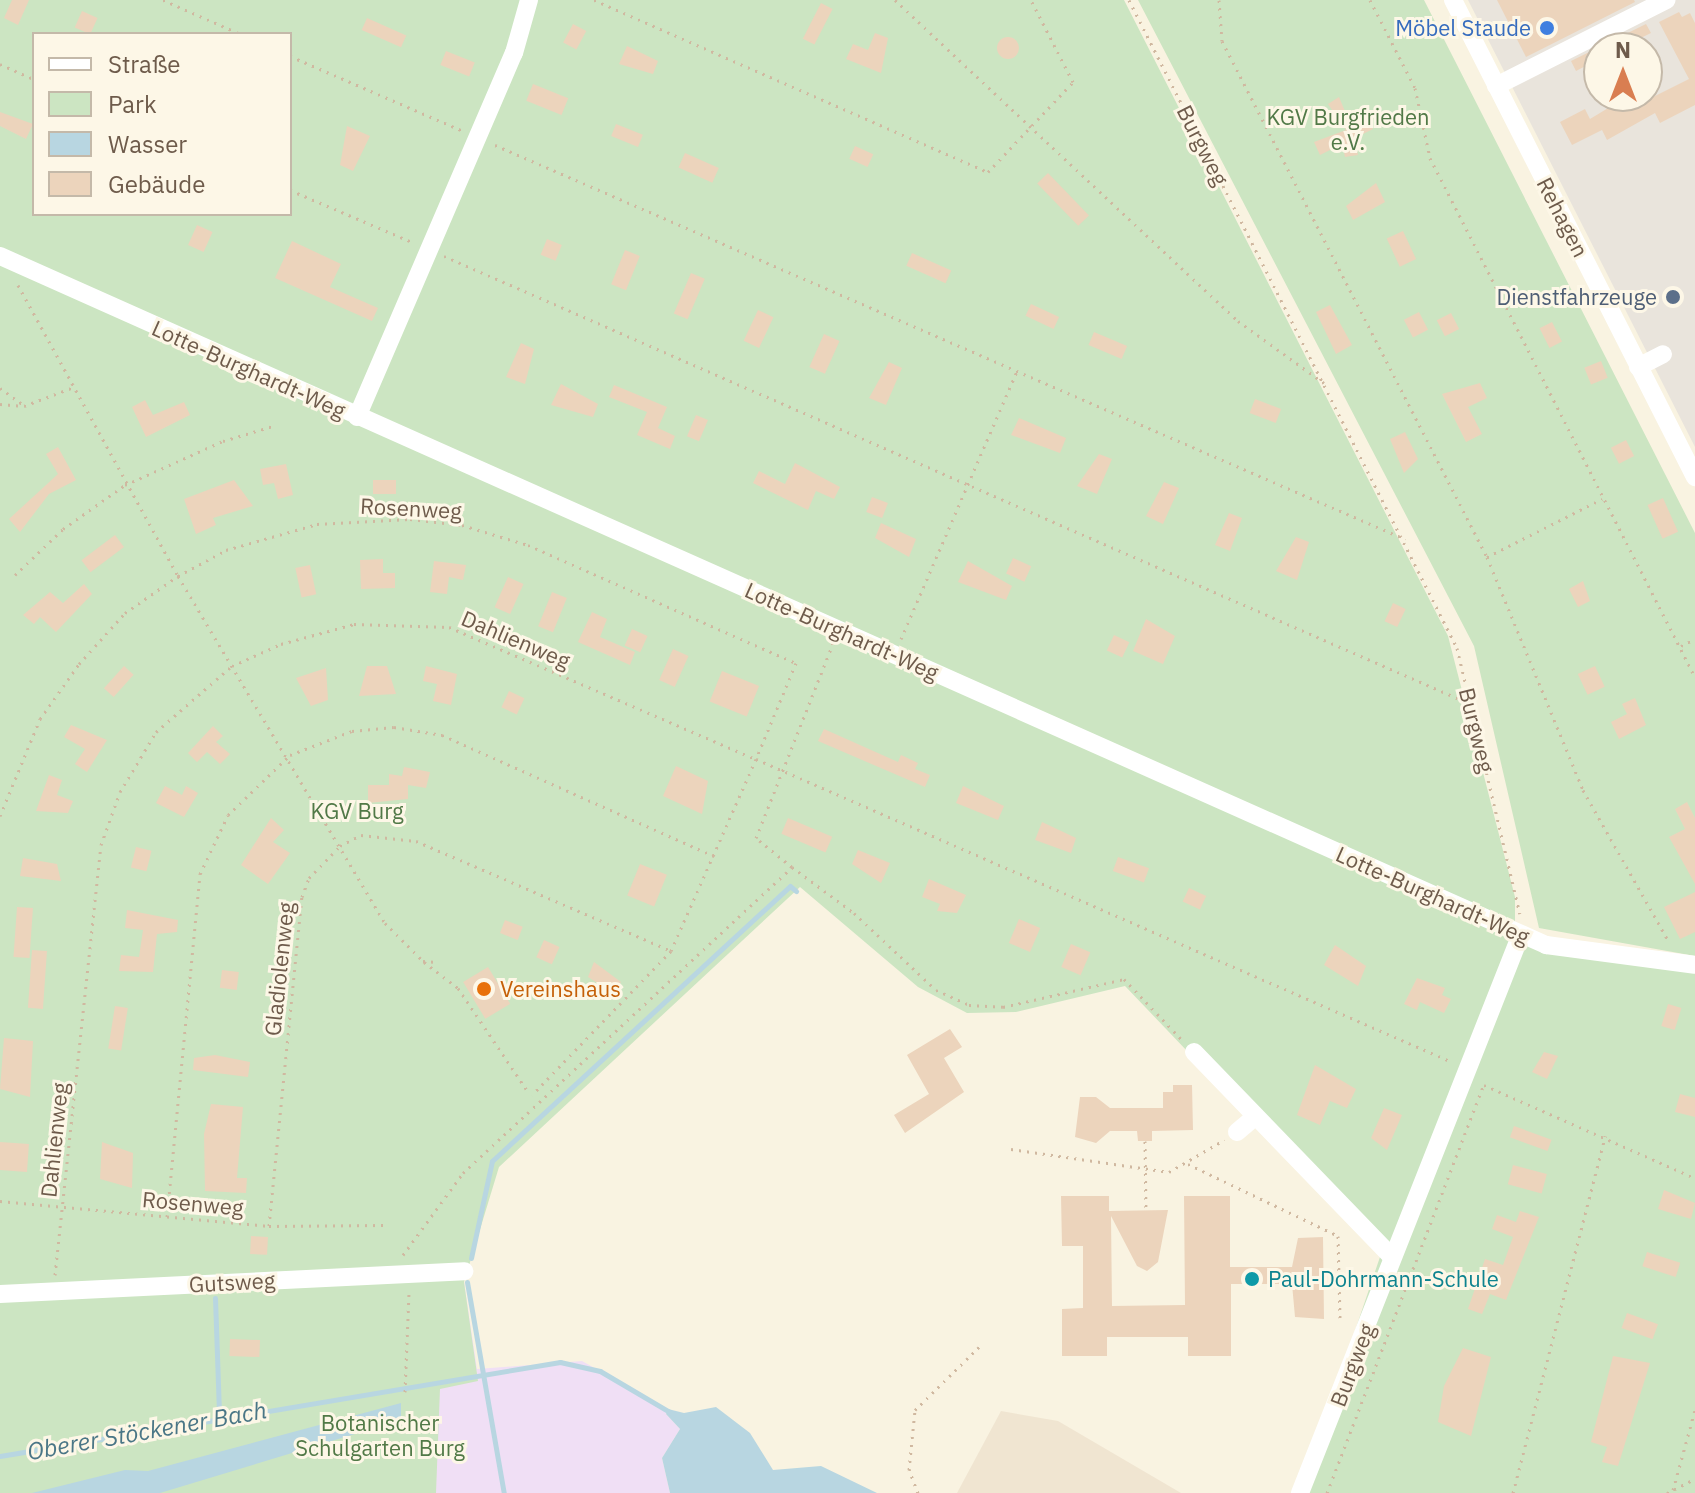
<!DOCTYPE html>
<html>
<head>
<meta charset="utf-8">
<style>
	body { margin:0 }
	#map { position:relative; width:1695px; height:1493px; overflow:hidden; background:#f9f3e1; font-family:"IBM Plex Sans",sans-serif }
	div>[style] { position:absolute }
	.residential>* { inset:0; background:#f0e5d1 }
	.industrial>* { inset:0; background:#e9e4dc }
	.education>* { inset:0; background:#f0dff5 }
	.green>* { inset:0; background:#cce5c2 }
	.water>* { inset:0; background:#b8d6e1 }
	.stream>* { height:5px; margin:-2.5px; padding:0 2.5px; transform-origin:2.5px; border-radius:2.5px; background:#b8d6e1 }
	.building>* { inset:0; background:#ecd4bc; transform-origin:0 0 }
	.round { border-radius:50% }
	.path>* { height:3px; margin-top:-1.5px; transform-origin:0; background:repeating-linear-gradient(90deg,#d0b8a0 0 2px,transparent 0 8px) }
	.minor>* { height:18px; margin:-9px; padding:0 9px; transform-origin:9px; border-radius:9px; background:#fff }
	.dots>* { width:22px; height:22px; translate:-50% -50%; box-sizing:border-box; border:4px solid #fdf7e7; border-radius:50% }
	span { translate:-50% -50%; white-space:nowrap; text-align:center; line-height:1.15; -webkit-text-stroke:6px #fdf7e7; paint-order:stroke }
	.shop-label { font-size:22px; color:#366cbe }
	.right { translate:-100% -50%; text-align:right }
	.park-label { font-size:22px; color:#517947 }
	.street-label { font-size:22px; color:#6e5b4b }
	.service-label { font-size:22px; color:#4e5e75 }
	.food-label { font-size:22px; color:#c56008 }
	.left { translate:0 -50%; text-align:left }
	.culture-label { font-size:22px; color:#0d838f }
	.water-label { font-size:24px; color:#4a7686; font-style:italic }
	.legend { position:absolute; left:32px; top:32px; width:260px; height:184px; box-sizing:border-box; background:#fdf7e7; border:2px solid #c4b9a9; margin:0; padding:10px 14px; list-style:none; font-size:24px; color:#6e5b4b }
	.legend li { display:flex; align-items:center; gap:16px; height:40px }
	.legend b { width:40px; border:2px solid #c4b9a9 }
	.north { position:absolute; left:1583px; top:32px; width:80px; height:80px; box-sizing:border-box; background:#fdf7e7; border:2px solid #c4b9a9; border-radius:50%; rotate:0deg; font-size:22px; font-weight:700; line-height:32px; text-align:center; color:#6e5b4b }
	.north::after { content:''; display:block; margin:auto; width:28px; height:36px; background:#d97e51; clip-path:polygon(50% 0,100% 100%,50% 72%,0 100%) }
</style>
</head>
<body>
<div id="map">
	<div class="residential">
		<i style="clip-path:polygon(1001px 1411px,1058px 1421px,1181px 1493px,957px 1493px)"></i>
	</div>
	<div class="industrial">
		<i style="clip-path:polygon(evenodd,1468px 0,1695px 0,1695px 447px,1468px 0,1599px 48px,1647px 48px,1647px 96px,1599px 96px,1599px 48px)"></i>
	</div>
	<div class="education">
		<i style="clip-path:polygon(464px 1282px,477px 1369px,582px 1361px,668px 1409px,666px 1414px,680px 1429px,662px 1458px,670px 1493px,0 1493px)"></i>
	</div>
	<div class="green">
		<i style="clip-path:polygon(evenodd,0 0,1124px 0,1448px 636px,1515px 897px,1515px 922px,0 247px,0 0,34px 34px,290px 34px,290px 214px,34px 214px,34px 34px)"></i>
		<i style="clip-path:polygon(1138px 0,1424px 0,1695px 533px,1695px 956px,1539px 928px,1474px 646px)"></i>
		<i style="clip-path:polygon(0 264px,1546px 945px,1695px 965px,1695px 1493px,1300px 1493px,1381px 1254px,1125px 986px,1016px 1012px,967px 1013px,918px 987px,800px 887px,499px 1167px,464px 1282px,478px 1381px,440px 1389px,436px 1493px,0 1493px)"></i>
	</div>
	<div class="water">
		<i style="clip-path:polygon(401px 1403px,401px 1420px,160px 1493px,32px 1493px,125px 1470px,148px 1471px)"></i>
		<i style="clip-path:polygon(716px 1407px,750px 1433px,773px 1470px,821px 1466px,877px 1493px,670px 1493px,662px 1458px,680px 1429px,666px 1414px,668px 1409px,684px 1413px)"></i>
	</div>
	<div class="stream">
		<i style="left:471px;top:1258px;width:99px;rotate:-77.8deg"></i>
		<i style="left:492px;top:1161px;width:405px;rotate:-42.7deg"></i>
		<i style="left:790px;top:886px;width:8px;rotate:40deg"></i>
		<i style="left:467px;top:1282px;width:214px;rotate:80.1deg"></i>
		<i style="left:215px;top:1298px;width:117px;rotate:88deg"></i>
		<i style="left:0;top:1456px;width:568px;rotate:-9.53deg"></i>
		<i style="left:560px;top:1362px;width:41px;rotate:12.7deg"></i>
		<i style="left:600px;top:1371px;width:85px;rotate:30.5deg"></i>
	</div>
	<div class="building">
		<i style="clip-path:polygon(12px 0,29px 0,18px 25px,4px 18px)"></i>
		<i style="clip-path:polygon(1497px 0,1634px 0,1635px 2px,1526px 57px)"></i>
		<i style="left:821px;top:3px;width:13px;height:40px;rotate:27deg"></i>
		<i style="left:82px;top:11px;width:17px;height:18px;rotate:24deg"></i>
		<i style="clip-path:polygon(1679px 12px,1682px 17px,1690px 13px,1695px 23px,1695px 105px,1660px 123px,1655px 113px,1607px 140px,1602px 130px,1572px 145px,1560px 122px,1585px 109px,1590px 119px,1628px 96px,1643px 102px,1689px 79px,1659px 22px)"></i>
		<i style="left:367px;top:18px;width:43px;height:13px;rotate:24deg"></i>
		<i style="left:573px;top:24px;width:15px;height:21px;rotate:28deg"></i>
		<i style="clip-path:polygon(1646px 24px,1651px 33px,1620px 48px,1599px 48px,1599px 59px,1576px 71px,1571px 61px)"></i>
		<i style="clip-path:polygon(875px 33px,888px 38px,881px 73px,846px 59px,853px 44px,868px 50px)"></i>
		<i class="round" style="left:997px;top:37px;width:22px;height:22px"></i>
		<i style="clip-path:polygon(627px 46px,658px 61px,653px 74px,619px 64px)"></i>
		<i style="left:446px;top:51px;width:31px;height:15px;rotate:22deg"></i>
		<i style="left:533px;top:84px;width:38px;height:18px;rotate:22deg"></i>
		<i style="clip-path:polygon(1339px 97px,1352px 128px,1371px 124px,1373px 129px,1355px 138px,1358px 155px,1345px 157px,1342px 144px,1320px 155px,1314px 142px,1346px 130px,1328px 104px)"></i>
		<i style="clip-path:polygon(0 112px,33px 124px,26px 139px,0 126px)"></i>
		<i style="left:616px;top:124px;width:29px;height:13px;rotate:22deg"></i>
		<i style="clip-path:polygon(347px 126px,370px 136px,353px 171px,340px 165px)"></i>
		<i style="left:855px;top:146px;width:20px;height:14px;rotate:24deg"></i>
		<i style="left:685px;top:153px;width:37px;height:16px;rotate:24deg"></i>
		<i style="left:1048px;top:173px;width:59px;height:15px;rotate:46deg"></i>
		<i style="clip-path:polygon(1376px 183px,1385px 202px,1353px 220px,1346px 206px)"></i>
		<i style="left:197px;top:225px;width:17px;height:22px;rotate:24deg"></i>
		<i style="left:1403px;top:231px;width:31px;height:18px;rotate:65deg"></i>
		<i style="left:547px;top:239px;width:16px;height:17px;rotate:22deg"></i>
		<i style="clip-path:polygon(292px 241px,341px 264px,330px 287px,378px 308px,372px 321px,275px 278px)"></i>
		<i style="left:625px;top:250px;width:16px;height:37px;rotate:22deg"></i>
		<i style="left:912px;top:253px;width:43px;height:14px;rotate:24deg"></i>
		<i style="left:691px;top:273px;width:15px;height:44px;rotate:23deg"></i>
		<i style="left:1031px;top:304px;width:31px;height:13px;rotate:25deg"></i>
		<i style="clip-path:polygon(1330px 305px,1352px 345px,1336px 354px,1316px 312px)"></i>
		<i style="left:758px;top:310px;width:17px;height:34px;rotate:25deg"></i>
		<i style="left:1419px;top:312px;width:20px;height:17px;rotate:63deg"></i>
		<i style="left:1451px;top:313px;width:18px;height:16px;rotate:63deg"></i>
		<i style="left:1552px;top:322px;width:22px;height:14px;rotate:63deg"></i>
		<i style="left:1094px;top:332px;width:36px;height:14px;rotate:23deg"></i>
		<i style="left:824px;top:334px;width:17px;height:36px;rotate:24deg"></i>
		<i style="clip-path:polygon(521px 343px,534px 349px,525px 384px,506px 377px)"></i>
		<i style="left:1601px;top:361px;width:18px;height:18px;rotate:68deg"></i>
		<i style="clip-path:polygon(889px 362px,902px 368px,886px 405px,869px 398px)"></i>
		<i style="clip-path:polygon(1480px 383px,1487px 398px,1468px 407px,1482px 434px,1466px 442px,1442px 394px)"></i>
		<i style="clip-path:polygon(561px 384px,598px 404px,593px 417px,551px 405px)"></i>
		<i style="clip-path:polygon(614px 385px,667px 407px,658px 428px,675px 436px,670px 449px,637px 435px,647px 412px,609px 397px)"></i>
		<i style="left:1255px;top:399px;width:28px;height:15px;rotate:21deg"></i>
		<i style="clip-path:polygon(145px 400px,153px 415px,184px 402px,190px 415px,146px 437px,132px 407px)"></i>
		<i style="left:696px;top:415px;width:13px;height:23px;rotate:23deg"></i>
		<i style="clip-path:polygon(1019px 418px,1066px 438px,1060px 453px,1011px 435px)"></i>
		<i style="clip-path:polygon(1405px 432px,1418px 459px,1404px 473px,1390px 439px)"></i>
		<i style="left:1626px;top:440px;width:18px;height:17px;rotate:63deg"></i>
		<i style="clip-path:polygon(58px 447px,76px 480px,49px 494px,20px 532px,9px 519px,58px 474px,46px 454px)"></i>
		<i style="clip-path:polygon(1099px 454px,1112px 459px,1097px 494px,1077px 486px)"></i>
		<i style="clip-path:polygon(795px 463px,840px 487px,834px 499px,816px 491px,808px 510px,753px 483px,759px 471px,785px 484px)"></i>
		<i style="clip-path:polygon(286px 464px,293px 495px,278px 499px,274px 483px,263px 485px,260px 469px)"></i>
		<i style="clip-path:polygon(234px 480px,253px 506px,213px 518px,216px 525px,196px 534px,184px 499px)"></i>
		<i style="left:373px;top:480px;width:23px;height:14px"></i>
		<i style="clip-path:polygon(1164px 482px,1179px 488px,1163px 524px,1146px 516px)"></i>
		<i style="left:872px;top:497px;width:17px;height:16px;rotate:21deg"></i>
		<i style="left:1663px;top:498px;width:37px;height:17px;rotate:66deg"></i>
		<i style="clip-path:polygon(1229px 513px,1242px 518px,1230px 551px,1215px 545px)"></i>
		<i style="clip-path:polygon(881px 523px,916px 539px,909px 557px,875px 538px)"></i>
		<i style="left:115px;top:535px;width:15px;height:42px;rotate:53deg"></i>
		<i style="clip-path:polygon(1296px 537px,1309px 542px,1297px 580px,1276px 571px)"></i>
		<i style="left:1013px;top:558px;width:20px;height:17px;rotate:24deg"></i>
		<i style="clip-path:polygon(383px 559px,383px 573px,395px 573px,395px 588px,361px 589px,360px 560px)"></i>
		<i style="clip-path:polygon(434px 561px,466px 565px,463px 580px,449px 577px,447px 594px,430px 592px)"></i>
		<i style="clip-path:polygon(968px 561px,1012px 586px,1006px 600px,958px 582px)"></i>
		<i style="left:310px;top:565px;width:30px;height:15px;rotate:78deg"></i>
		<i style="left:508px;top:577px;width:17px;height:33px;rotate:24deg"></i>
		<i style="clip-path:polygon(1583px 581px,1590px 601px,1578px 607px,1569px 589px)"></i>
		<i style="clip-path:polygon(84px 584px,92px 594px,56px 632px,40px 617px,34px 624px,23px 615px,50px 592px,63px 603px)"></i>
		<i style="left:552px;top:592px;width:16px;height:37px;rotate:22deg"></i>
		<i style="left:1393px;top:603px;width:14px;height:20px;rotate:25deg"></i>
		<i style="clip-path:polygon(592px 612px,607px 619px,600px 637px,635px 652px,630px 665px,578px 642px)"></i>
		<i style="clip-path:polygon(1146px 619px,1175px 636px,1163px 664px,1133px 651px)"></i>
		<i style="left:632px;top:629px;width:17px;height:18px;rotate:24deg"></i>
		<i style="left:1114px;top:635px;width:17px;height:17px;rotate:25deg"></i>
		<i style="left:673px;top:649px;width:17px;height:34px;rotate:24deg"></i>
		<i style="left:124px;top:666px;width:13px;height:30px;rotate:42deg"></i>
		<i style="clip-path:polygon(367px 666px,387px 666px,396px 694px,359px 696px)"></i>
		<i style="clip-path:polygon(426px 666px,457px 674px,451px 705px,433px 701px,437px 684px,423px 681px)"></i>
		<i style="left:1595px;top:666px;width:23px;height:19px;rotate:65deg"></i>
		<i style="clip-path:polygon(326px 668px,328px 700px,311px 706px,296px 678px)"></i>
		<i style="left:722px;top:671px;width:40px;height:33px;rotate:22deg"></i>
		<i style="left:509px;top:691px;width:17px;height:18px;rotate:25deg"></i>
		<i style="clip-path:polygon(1635px 698px,1646px 725px,1619px 739px,1611px 722px,1627px 714px,1622px 704px)"></i>
		<i style="clip-path:polygon(71px 725px,107px 740px,87px 772px,75px 764px,85px 749px,64px 737px)"></i>
		<i style="clip-path:polygon(213px 726px,223px 736px,216px 742px,230px 754px,220px 764px,207px 752px,197px 762px,188px 753px)"></i>
		<i style="clip-path:polygon(824px 729px,898px 762px,901px 755px,918px 763px,915px 769px,930px 775px,925px 787px,818px 741px)"></i>
		<i style="clip-path:polygon(676px 766px,708px 781px,702px 814px,663px 796px)"></i>
		<i style="clip-path:polygon(404px 767px,430px 772px,426px 788px,408px 785px,408px 799px,368px 803px,368px 785px,389px 785px,389px 774px,402px 776px)"></i>
		<i style="clip-path:polygon(49px 775px,62px 780px,57px 795px,73px 801px,68px 813px,36px 811px)"></i>
		<i style="clip-path:polygon(165px 786px,182px 795px,186px 786px,198px 793px,184px 817px,156px 803px)"></i>
		<i style="clip-path:polygon(963px 786px,1004px 806px,998px 820px,956px 803px)"></i>
		<i style="clip-path:polygon(1687px 802px,1695px 818px,1695px 884px,1669px 837px,1685px 829px,1675px 809px)"></i>
		<i style="clip-path:polygon(271px 818px,284px 830px,273px 842px,290px 853px,268px 884px,241px 865px)"></i>
		<i style="left:788px;top:818px;width:48px;height:17px;rotate:23deg"></i>
		<i style="clip-path:polygon(1042px 822px,1076px 838px,1071px 853px,1035px 840px)"></i>
		<i style="left:136px;top:847px;width:16px;height:21px;rotate:14deg"></i>
		<i style="clip-path:polygon(858px 850px,890px 863px,881px 883px,852px 864px)"></i>
		<i style="left:1118px;top:857px;width:33px;height:15px;rotate:20deg"></i>
		<i style="clip-path:polygon(23px 858px,57px 864px,61px 881px,20px 876px)"></i>
		<i style="left:640px;top:864px;width:29px;height:34px;rotate:22deg"></i>
		<i style="clip-path:polygon(929px 879px,966px 895px,957px 913px,937px 911px,940px 904px,922px 897px)"></i>
		<i style="left:1189px;top:888px;width:19px;height:15px;rotate:25deg"></i>
		<i style="clip-path:polygon(1695px 892px,1695px 932px,1680px 939px,1664px 907px)"></i>
		<i style="left:17px;top:907px;width:16px;height:50px;rotate:4deg"></i>
		<i style="clip-path:polygon(127px 910px,178px 920px,177px 932px,157px 934px,153px 972px,119px 971px,121px 955px,139px 957px,143px 930px,125px 928px)"></i>
		<i style="left:1019px;top:919px;width:23px;height:26px;rotate:23deg"></i>
		<i style="left:505px;top:920px;width:19px;height:14px;rotate:21deg"></i>
		<i style="left:544px;top:940px;width:17px;height:19px;rotate:24deg"></i>
		<i style="left:1071px;top:944px;width:21px;height:25px;rotate:23deg"></i>
		<i style="clip-path:polygon(1335px 945px,1366px 966px,1358px 986px,1324px 965px)"></i>
		<i style="left:32px;top:950px;width:15px;height:58px;rotate:4deg"></i>
		<i style="clip-path:polygon(594px 962px,621px 982px,613px 993px,588px 977px)"></i>
		<i style="left:488px;top:967px;width:43px;height:29px;rotate:59deg"></i>
		<i style="left:222px;top:970px;width:17px;height:18px;rotate:7deg"></i>
		<i style="clip-path:polygon(1417px 978px,1445px 988px,1442px 995px,1451px 999px,1444px 1013px,1420px 1002px,1417px 1010px,1404px 1004px)"></i>
		<i style="left:1668px;top:1004px;width:14px;height:23px;rotate:17deg"></i>
		<i style="left:115px;top:1006px;width:13px;height:43px;rotate:9deg"></i>
		<i style="clip-path:polygon(950px 1029px,962px 1047px,944px 1058px,964px 1092px,905px 1133px,894px 1115px,929px 1094px,907px 1055px)"></i>
		<i style="clip-path:polygon(4px 1038px,33px 1041px,30px 1097px,0 1089px)"></i>
		<i style="clip-path:polygon(1544px 1052px,1558px 1056px,1547px 1079px,1532px 1072px)"></i>
		<i style="clip-path:polygon(215px 1055px,250px 1062px,248px 1077px,193px 1070px,194px 1058px)"></i>
		<i style="clip-path:polygon(1315px 1065px,1356px 1089px,1347px 1108px,1330px 1101px,1320px 1125px,1297px 1115px)"></i>
		<i style="clip-path:polygon(1173px 1085px,1192px 1085px,1193px 1130px,1152px 1131px,1152px 1141px,1138px 1141px,1137px 1131px,1110px 1131px,1096px 1143px,1075px 1137px,1080px 1097px,1096px 1097px,1110px 1108px,1163px 1108px,1163px 1092px,1173px 1092px)"></i>
		<i style="clip-path:polygon(1680px 1094px,1695px 1098px,1695px 1117px,1675px 1112px)"></i>
		<i style="clip-path:polygon(211px 1104px,243px 1107px,237px 1178px,247px 1178px,246px 1193px,205px 1191px,204px 1134px)"></i>
		<i style="clip-path:polygon(1384px 1108px,1402px 1115px,1387px 1150px,1371px 1138px)"></i>
		<i style="left:1514px;top:1126px;width:40px;height:12px;rotate:20deg"></i>
		<i style="left:0;top:1142px;width:29px;height:28px;rotate:4deg"></i>
		<i style="clip-path:polygon(102px 1142px,133px 1153px,132px 1188px,100px 1179px)"></i>
		<i style="left:1513px;top:1165px;width:35px;height:20px;rotate:15deg"></i>
		<i style="clip-path:polygon(1664px 1190px,1695px 1203px,1691px 1219px,1658px 1209px)"></i>
		<i style="clip-path:polygon(1061px 1196px,1109px 1196px,1109px 1211px,1168px 1210px,1158px 1262px,1147px 1271px,1137px 1266px,1111px 1216px,1112px 1306px,1185px 1305px,1184px 1196px,1230px 1196px,1230px 1267px,1292px 1267px,1298px 1238px,1323px 1237px,1324px 1319px,1295px 1317px,1292px 1284px,1231px 1284px,1231px 1356px,1188px 1356px,1188px 1337px,1107px 1337px,1107px 1356px,1062px 1356px,1062px 1309px,1083px 1308px,1083px 1246px,1062px 1246px)"></i>
		<i style="clip-path:polygon(1520px 1211px,1539px 1217px,1506px 1300px,1490px 1294px,1482px 1314px,1468px 1309px,1485px 1259px,1503px 1265px,1513px 1237px,1492px 1229px,1497px 1215px,1516px 1222px)"></i>
		<i style="left:251px;top:1236px;width:17px;height:18px;rotate:3deg"></i>
		<i style="left:1647px;top:1252px;width:35px;height:15px;rotate:18deg"></i>
		<i style="left:1627px;top:1313px;width:33px;height:16px;rotate:20deg"></i>
		<i style="left:230px;top:1339px;width:30px;height:17px;rotate:2deg"></i>
		<i style="clip-path:polygon(1463px 1348px,1491px 1357px,1471px 1436px,1438px 1422px,1444px 1386px)"></i>
		<i style="clip-path:polygon(1613px 1356px,1650px 1363px,1618px 1466px,1602px 1462px,1607px 1447px,1591px 1442px)"></i>
	</div>
	<div class="path">
		<i style="left:163px;top:0;width:85px;rotate:23.6deg"></i>
		<i style="left:594px;top:0;width:430px;rotate:23.6deg"></i>
		<i style="left:988px;top:172px;width:124px;rotate:-46.6deg"></i>
		<i style="left:1073px;top:82px;width:92px;rotate:-117.1deg"></i>
		<i style="left:895px;top:0;width:470px;rotate:43.1deg"></i>
		<i style="left:1238px;top:321px;width:106px;rotate:35.8deg"></i>
		<i style="left:1129px;top:0;width:726px;rotate:63.15deg"></i>
		<i style="left:1457px;top:648px;width:273px;rotate:76.7deg"></i>
		<i style="left:1219px;top:0;width:41px;rotate:85.8deg"></i>
		<i style="left:1222px;top:41px;width:580px;rotate:62.82deg"></i>
		<i style="left:1487px;top:557px;width:252px;rotate:67.6deg"></i>
		<i style="left:1583px;top:790px;width:175px;rotate:60.5deg"></i>
		<i style="left:1370px;top:0;width:99px;rotate:62.9deg"></i>
		<i style="left:1415px;top:88px;width:72px;rotate:77.9deg"></i>
		<i style="left:1430px;top:158px;width:583px;rotate:62.95deg"></i>
		<i style="left:290px;top:56px;width:189px;rotate:23.4deg"></i>
		<i style="left:0;top:64px;width:37px;rotate:24deg"></i>
		<i style="left:495px;top:145px;width:992px;rotate:23.41deg"></i>
		<i style="left:290px;top:190px;width:133px;rotate:23.1deg"></i>
		<i style="left:444px;top:256px;width:1120px;rotate:23.57deg"></i>
		<i style="left:18px;top:285px;width:332px;rotate:61.2deg"></i>
		<i style="left:178px;top:576px;width:404px;rotate:59.2deg"></i>
		<i style="left:385px;top:923px;width:54px;rotate:45deg"></i>
		<i style="left:423px;top:961px;width:14px;rotate:4deg"></i>
		<i style="left:0;top:388px;width:29px;rotate:36deg"></i>
		<i style="left:0;top:404px;width:24px;rotate:5deg"></i>
		<i style="left:24px;top:406px;width:53px;rotate:-20.8deg"></i>
		<i style="left:1487px;top:557px;width:129px;rotate:-26.8deg"></i>
		<i style="left:15px;top:575px;width:66px;rotate:-43.8deg"></i>
		<i style="left:63px;top:529px;width:76px;rotate:-35.4deg"></i>
		<i style="left:125px;top:485px;width:107px;rotate:-24.2deg"></i>
		<i style="left:223px;top:441px;width:52px;rotate:-16.7deg"></i>
		<i style="left:901px;top:639px;width:292px;rotate:-66.6deg"></i>
		<i style="left:1681px;top:646px;width:16px;rotate:-27deg"></i>
		<i style="left:0;top:816px;width:105px;rotate:-67.6deg"></i>
		<i style="left:40px;top:719px;width:67px;rotate:-54.7deg"></i>
		<i style="left:79px;top:664px;width:69px;rotate:-48deg"></i>
		<i style="left:125px;top:613px;width:65px;rotate:-34.9deg"></i>
		<i style="left:178px;top:576px;width:55px;rotate:-28.4deg"></i>
		<i style="left:226px;top:550px;width:95px;rotate:-15.9deg"></i>
		<i style="left:317px;top:524px;width:93px;rotate:-3.1deg"></i>
		<i style="left:410px;top:519px;width:52px;rotate:6.6deg"></i>
		<i style="left:462px;top:525px;width:69px;rotate:16.9deg"></i>
		<i style="left:528px;top:545px;width:293px;rotate:23.8deg"></i>
		<i style="left:796px;top:663px;width:104px;rotate:112.6deg"></i>
		<i style="left:756px;top:759px;width:757px;rotate:23.52deg"></i>
		<i style="left:792px;top:867px;width:46px;rotate:-141.1deg"></i>
		<i style="left:756px;top:838px;width:209px;rotate:-68.4deg"></i>
		<i style="left:424px;top:962px;width:43px;rotate:37.4deg"></i>
		<i style="left:458px;top:988px;width:122px;rotate:56deg"></i>
		<i style="left:1145px;top:1141px;width:70px;rotate:89.2deg"></i>
		<i style="left:1011px;top:1149px;width:160px;rotate:8.3deg"></i>
		<i style="left:1169px;top:1172px;width:64px;rotate:-30.2deg"></i>
		<i style="left:1188px;top:1164px;width:166px;rotate:25.6deg"></i>
		<i style="left:1338px;top:1236px;width:82px;rotate:88.6deg"></i>
		<i style="left:0;top:1201px;width:270px;rotate:5.3deg"></i>
		<i style="left:269px;top:1226px;width:115px;rotate:-0.5deg"></i>
		<i style="left:167px;top:1217px;width:345px;rotate:-84.5deg"></i>
		<i style="left:200px;top:874px;width:65px;rotate:-64.6deg"></i>
		<i style="left:228px;top:815px;width:86px;rotate:-44.1deg"></i>
		<i style="left:290px;top:755px;width:66px;rotate:-21.2deg"></i>
		<i style="left:352px;top:731px;width:42px;rotate:-5.4deg"></i>
		<i style="left:394px;top:727px;width:49px;rotate:9.5deg"></i>
		<i style="left:442px;top:735px;width:298px;rotate:24deg"></i>
		<i style="left:269px;top:1226px;width:331px;rotate:-84.3deg"></i>
		<i style="left:302px;top:897px;width:20px;rotate:-70deg"></i>
		<i style="left:309px;top:878px;width:45px;rotate:-45.9deg"></i>
		<i style="left:340px;top:846px;width:24px;rotate:-28deg"></i>
		<i style="left:361px;top:835px;width:55px;rotate:6.2deg"></i>
		<i style="left:416px;top:841px;width:278px;rotate:23.3deg"></i>
		<i style="left:403px;top:1255px;width:102px;rotate:-53.8deg"></i>
		<i style="left:463px;top:1173px;width:449px;rotate:-42.9deg"></i>
		<i style="left:792px;top:867px;width:77px;rotate:36.6deg"></i>
		<i style="left:854px;top:913px;width:112px;rotate:43.2deg"></i>
		<i style="left:936px;top:990px;width:36px;rotate:24deg"></i>
		<i style="left:969px;top:1005px;width:34px;rotate:3deg"></i>
		<i style="left:1003px;top:1007px;width:124px;rotate:-13deg"></i>
		<i style="left:1124px;top:979px;width:86px;rotate:46.4deg"></i>
		<i style="left:55px;top:1275px;width:432px;rotate:-83.9deg"></i>
		<i style="left:101px;top:845px;width:56px;rotate:-70.3deg"></i>
		<i style="left:120px;top:792px;width:70px;rotate:-59deg"></i>
		<i style="left:156px;top:732px;width:101px;rotate:-41deg"></i>
		<i style="left:232px;top:666px;width:54px;rotate:-24.2deg"></i>
		<i style="left:281px;top:644px;width:76px;rotate:-15.3deg"></i>
		<i style="left:354px;top:624px;width:95px;rotate:1.8deg"></i>
		<i style="left:449px;top:627px;width:334px;rotate:23.3deg"></i>
		<i style="left:756px;top:759px;width:210px;rotate:113.9deg"></i>
		<i style="left:671px;top:951px;width:200px;rotate:134deg"></i>
		<i style="left:405px;top:1392px;width:100px;rotate:-87.7deg"></i>
		<i style="left:1673px;top:1490px;width:83px;rotate:-74.6deg"></i>
		<i style="left:918px;top:1493px;width:25px;rotate:-111deg"></i>
		<i style="left:909px;top:1470px;width:60px;rotate:-84.3deg"></i>
		<i style="left:915px;top:1410px;width:93px;rotate:-44.6deg"></i>
		<i style="left:1327px;top:1493px;width:437px;rotate:-69deg"></i>
		<i style="left:1484px;top:1085px;width:231px;rotate:23.8deg"></i>
		<i style="left:1513px;top:1493px;width:369px;rotate:-75.5deg"></i>
		<i style="left:1667px;top:1493px;width:31px;rotate:-27deg"></i>
	</div>
	<div class="minor">
		<i style="left:1453px;top:0;width:535px;rotate:63.1deg"></i>
		<i style="left:1496px;top:86px;width:191px;rotate:-26.8deg"></i>
		<i style="left:0;top:256px;width:1693px;rotate:24.02deg"></i>
		<i style="left:1546px;top:945px;width:150px;rotate:7.6deg"></i>
		<i style="left:1638px;top:367px;width:28px;rotate:-27deg"></i>
		<i style="left:357px;top:417px;width:396px;rotate:-66.7deg"></i>
		<i style="left:514px;top:53px;width:55px;rotate:-74.2deg"></i>
		<i style="left:1194px;top:1052px;width:285px;rotate:46deg"></i>
		<i style="left:1237px;top:1132px;width:23px;rotate:-40deg"></i>
		<i style="left:0;top:1294px;width:465px;rotate:-2.8deg"></i>
		<i style="left:1300px;top:1493px;width:601px;rotate:-68.43deg"></i>
	</div>
	<div class="dots">
		<i style="left:1547px;top:28px;background:#3f7fe0"></i>
		<i style="left:1673px;top:297px;background:#5c6f8a"></i>
		<i style="left:484px;top:989px;background:#e8710a"></i>
		<i style="left:1252px;top:1279px;background:#0f9aa8"></i>
	</div>
	<div class="shop-label">
		<span class="right" style="left:1531px;top:28px">Möbel Staude</span>
	</div>
	<div class="park-label">
		<span style="left:1348px;top:129px">KGV Burgfrieden<br>e.V.</span>
		<span style="left:357px;top:811px">KGV Burg</span>
		<span style="left:380px;top:1435px">Botanischer<br>Schulgarten Burg</span>
	</div>
	<div class="street-label">
		<span style="left:1203px;top:145px;rotate:63deg">Burgweg</span>
		<span style="left:1563px;top:217px;rotate:63deg">Rehagen</span>
		<span style="left:249px;top:369px;rotate:24deg">Lotte-Burghardt-Weg</span>
		<span style="left:411px;top:508px;rotate:3deg">Rosenweg</span>
		<span style="left:842px;top:631px;rotate:24deg">Lotte-Burghardt-Weg</span>
		<span style="left:516px;top:639px;rotate:23deg">Dahlienweg</span>
		<span style="left:1477px;top:730px;rotate:76deg">Burgweg</span>
		<span style="left:1433px;top:895px;rotate:24deg">Lotte-Burghardt-Weg</span>
		<span style="left:279px;top:969px;rotate:-84deg">Gladiolenweg</span>
		<span style="left:54px;top:1140px;rotate:-84deg">Dahlienweg</span>
		<span style="left:193px;top:1203px;rotate:5deg">Rosenweg</span>
		<span style="left:232px;top:1282px;rotate:-3deg">Gutsweg</span>
		<span style="left:1352px;top:1365px;rotate:-69deg">Burgweg</span>
	</div>
	<div class="service-label">
		<span class="right" style="left:1657px;top:297px">Dienstfahrzeuge</span>
	</div>
	<div class="food-label">
		<span class="left" style="left:500px;top:989px">Vereinshaus</span>
	</div>
	<div class="culture-label">
		<span class="left" style="left:1268px;top:1279px">Paul-Dohrmann-Schule</span>
	</div>
	<div class="water-label">
		<span style="left:147px;top:1431px;rotate:-10deg">Oberer Stöckener Bach</span>
	</div>
	<ul class="legend">
	<li><b style="height:10px;background:#fff"></b>Straße</li>
	<li><b style="height:22px;background:#cce5c2"></b>Park</li>
	<li><b style="height:22px;background:#b8d6e1"></b>Wasser</li>
	<li><b style="height:22px;background:#ecd4bc"></b>Gebäude</li>
	</ul>
	<div class="north">N</div>
</div>
</body>
</html>
